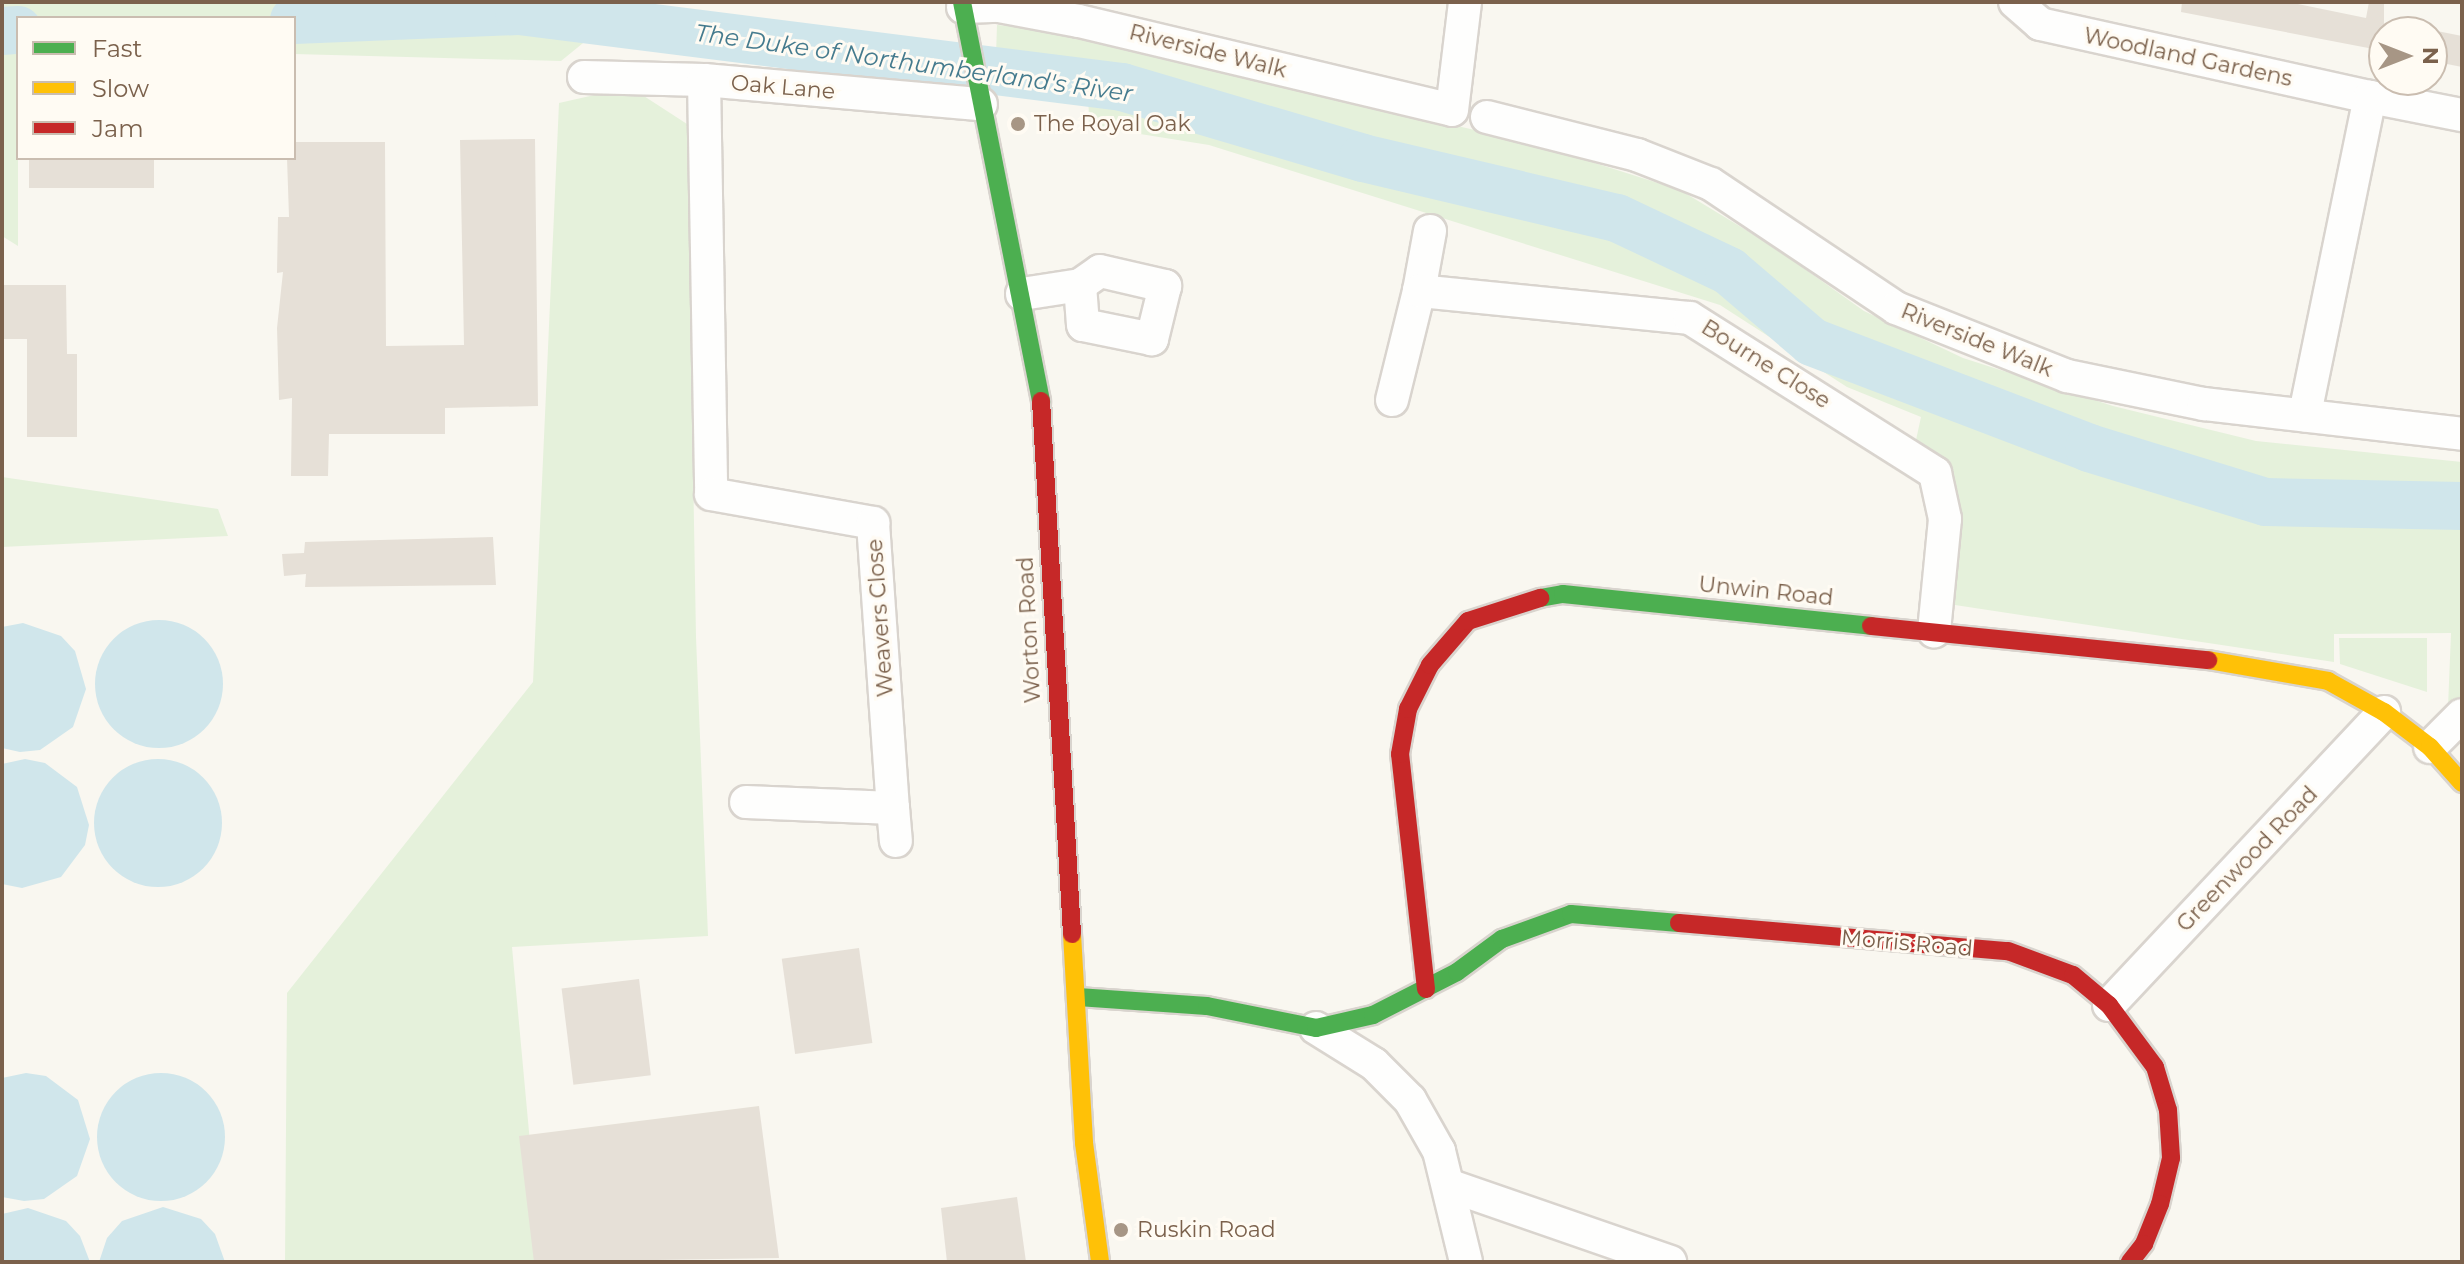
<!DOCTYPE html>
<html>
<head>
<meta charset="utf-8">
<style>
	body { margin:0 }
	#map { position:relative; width:2464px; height:1264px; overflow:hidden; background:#f9f7f0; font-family:Montserrat,sans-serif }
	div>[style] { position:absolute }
	.green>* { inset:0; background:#e5f1db }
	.water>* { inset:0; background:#d0e6eb }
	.round { border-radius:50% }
	.river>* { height:48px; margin:-24px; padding:0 24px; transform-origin:24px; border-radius:24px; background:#d0e6eb }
	.building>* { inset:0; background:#e6e0d7; transform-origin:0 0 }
	.roads { filter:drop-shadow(2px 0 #d9d4ce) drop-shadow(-2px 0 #d9d4ce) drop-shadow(0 2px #d9d4ce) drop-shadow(0 -2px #d9d4ce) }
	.street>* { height:32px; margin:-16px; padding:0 16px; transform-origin:16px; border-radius:16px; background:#fefefd }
	.fast>* { height:18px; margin:-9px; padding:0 9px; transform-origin:9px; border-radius:9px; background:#4caf50 }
	.slow>* { height:18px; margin:-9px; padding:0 9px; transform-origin:9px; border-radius:9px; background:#ffc107 }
	.jam>* { height:18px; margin:-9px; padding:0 9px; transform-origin:9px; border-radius:9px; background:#c62828 }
	.dots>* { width:22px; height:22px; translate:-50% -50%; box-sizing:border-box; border:4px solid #fffbf3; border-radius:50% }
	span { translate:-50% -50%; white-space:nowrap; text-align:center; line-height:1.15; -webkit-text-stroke:6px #fffbf3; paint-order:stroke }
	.street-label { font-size:22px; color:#7b614c }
	.poi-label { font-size:22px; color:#7b614c }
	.left { translate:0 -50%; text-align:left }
	.water-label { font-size:24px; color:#457b8e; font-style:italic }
	.frame { position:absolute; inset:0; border:4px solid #7b614c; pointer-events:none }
	.legend { position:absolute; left:16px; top:16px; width:280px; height:144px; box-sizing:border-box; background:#fffbf3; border:2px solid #cabdb0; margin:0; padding:10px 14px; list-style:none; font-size:24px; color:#7b614c }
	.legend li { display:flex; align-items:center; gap:16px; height:40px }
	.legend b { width:40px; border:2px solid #cabdb0 }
	.north { position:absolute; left:2368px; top:16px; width:80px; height:80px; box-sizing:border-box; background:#fffbf3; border:2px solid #cabdb0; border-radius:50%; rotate:90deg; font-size:22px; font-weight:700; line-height:32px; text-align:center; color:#7b614c }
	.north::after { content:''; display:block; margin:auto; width:28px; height:36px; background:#a79685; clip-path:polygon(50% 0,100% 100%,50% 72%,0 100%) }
</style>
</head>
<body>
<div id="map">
	<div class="green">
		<i style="clip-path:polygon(2px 2px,589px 2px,588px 39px,561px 61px,294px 54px,294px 18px,18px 18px,18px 246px,2px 236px)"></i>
		<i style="clip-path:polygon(997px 25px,1042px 29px,1535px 144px,1680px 190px,1774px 247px,1864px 311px,1963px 358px,2113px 406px,2256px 441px,2462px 462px,2462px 495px,2312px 494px,2234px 478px,1983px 396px,1861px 346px,1747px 270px,1631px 207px,1421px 161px,1144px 84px,996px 55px)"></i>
		<i style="clip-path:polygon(630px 87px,687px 124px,696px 637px,708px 936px,512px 947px,541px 1262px,285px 1262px,287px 993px,533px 682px,559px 103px)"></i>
		<i style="clip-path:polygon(1088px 100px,1135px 105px,1619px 236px,1710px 273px,1813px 354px,1926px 401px,2207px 500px,2267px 514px,2462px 517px,2462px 695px,2448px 707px,2451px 633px,2334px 634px,2334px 662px,1955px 605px,1946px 600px,1944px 466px,1916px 440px,1921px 417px,1847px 387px,1720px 305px,1209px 145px,1090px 126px)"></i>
		<i style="clip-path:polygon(2px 477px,218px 509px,228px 536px,2px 547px)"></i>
		<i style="clip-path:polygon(2339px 638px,2427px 638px,2427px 692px,2340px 664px)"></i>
	</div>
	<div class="water">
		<i class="round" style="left:95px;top:620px;width:128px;height:128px"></i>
		<i style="clip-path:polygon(23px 623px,61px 636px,75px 651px,86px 689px,73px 727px,40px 750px,20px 752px,2px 748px,2px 627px)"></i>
		<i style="clip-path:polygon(25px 759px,45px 763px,77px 787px,89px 825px,85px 845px,61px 877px,22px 888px,2px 884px,2px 764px)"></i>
		<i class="round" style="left:94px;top:759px;width:128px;height:128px"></i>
		<i style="clip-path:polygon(26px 1073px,46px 1076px,78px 1100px,90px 1139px,77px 1176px,44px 1199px,24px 1201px,2px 1197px,2px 1078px)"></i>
		<i class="round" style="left:97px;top:1073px;width:128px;height:128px"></i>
		<i style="clip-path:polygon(163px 1207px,201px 1219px,215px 1234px,225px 1262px,99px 1262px,107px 1238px,122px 1221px)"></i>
		<i style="clip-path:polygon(28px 1208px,66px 1221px,80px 1236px,90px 1262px,2px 1262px,2px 1214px)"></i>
	</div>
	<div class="river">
		<i style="left:294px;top:20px;width:225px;rotate:-2.3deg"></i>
		<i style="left:519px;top:11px;width:608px;rotate:7.18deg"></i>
		<i style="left:1122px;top:87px;width:251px;rotate:16.4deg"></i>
		<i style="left:1363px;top:158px;width:261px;rotate:13.3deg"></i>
		<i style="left:1617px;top:218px;width:124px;rotate:25.3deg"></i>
		<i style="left:1729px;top:271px;width:109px;rotate:40.5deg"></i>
		<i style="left:1812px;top:342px;width:297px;rotate:20.9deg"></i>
		<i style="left:2089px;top:448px;width:185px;rotate:17deg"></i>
		<i style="left:2266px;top:502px;width:196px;rotate:1.2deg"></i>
		<i style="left:2px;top:31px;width:16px;rotate:-4deg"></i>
	</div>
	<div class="building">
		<i style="clip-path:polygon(2182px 2px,2288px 2px,2366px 18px,2369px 2px,2384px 2px,2384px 51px,2181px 12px)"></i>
		<i style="clip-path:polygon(2432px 30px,2462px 36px,2462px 67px,2432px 61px)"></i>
		<i style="clip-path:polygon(535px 139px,538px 406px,445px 408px,445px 434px,329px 434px,328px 476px,291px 476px,292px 398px,279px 400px,277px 328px,283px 272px,277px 273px,278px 217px,289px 217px,287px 158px,294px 158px,294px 142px,385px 142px,386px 346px,464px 345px,460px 140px)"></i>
		<i style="left:29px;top:158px;width:125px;height:30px"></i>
		<i style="clip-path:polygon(2px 285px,66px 285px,67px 354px,77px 354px,77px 437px,27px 437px,27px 339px,2px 339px)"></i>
		<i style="clip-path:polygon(493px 537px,496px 585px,305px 587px,306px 574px,284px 576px,282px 554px,304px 553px,305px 542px)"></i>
		<i style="left:859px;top:948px;width:96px;height:78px;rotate:82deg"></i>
		<i style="left:639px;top:979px;width:97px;height:78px;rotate:83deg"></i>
		<i style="clip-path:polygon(759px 1106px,779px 1258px,534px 1262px,519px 1136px)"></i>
		<i style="clip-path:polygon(1017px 1197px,1026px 1262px,947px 1262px,941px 1208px)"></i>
	</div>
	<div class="roads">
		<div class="street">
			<i style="left:2015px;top:2px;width:33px;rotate:41deg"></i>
			<i style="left:2040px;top:24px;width:338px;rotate:12.5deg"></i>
			<i style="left:2370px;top:97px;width:325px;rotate:101.6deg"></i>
			<i style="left:963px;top:7px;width:36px;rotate:-2deg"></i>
			<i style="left:999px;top:6px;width:81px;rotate:10.6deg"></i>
			<i style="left:1079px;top:21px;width:383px;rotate:13.4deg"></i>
			<i style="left:1452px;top:110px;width:109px;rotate:-83.1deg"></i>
			<i style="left:584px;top:77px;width:120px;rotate:1.4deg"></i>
			<i style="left:704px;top:80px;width:278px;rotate:5deg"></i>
			<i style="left:704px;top:80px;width:414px;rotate:89deg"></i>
			<i style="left:711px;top:494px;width:165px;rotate:10.1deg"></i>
			<i style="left:873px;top:523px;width:286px;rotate:86deg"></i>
			<i style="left:893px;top:808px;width:147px;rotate:-177.7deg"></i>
			<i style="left:2370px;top:97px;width:94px;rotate:11.1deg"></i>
			<i style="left:1487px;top:117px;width:155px;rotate:14.2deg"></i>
			<i style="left:1637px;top:155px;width:79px;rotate:21.4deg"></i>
			<i style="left:1711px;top:184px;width:223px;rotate:33.8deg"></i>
			<i style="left:1896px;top:308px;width:184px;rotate:21.7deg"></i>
			<i style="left:2067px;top:376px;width:140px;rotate:11.6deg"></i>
			<i style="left:2204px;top:404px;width:260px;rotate:6.6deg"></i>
			<i style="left:1100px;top:271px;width:67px;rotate:13deg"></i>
			<i style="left:1165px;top:286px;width:55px;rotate:103.8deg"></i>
			<i style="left:1152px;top:339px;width:70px;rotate:-168.5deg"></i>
			<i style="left:1083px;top:325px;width:40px;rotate:-94.3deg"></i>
			<i style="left:1080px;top:285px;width:24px;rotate:-35deg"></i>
			<i style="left:1419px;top:291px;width:61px;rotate:-79.6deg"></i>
			<i style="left:1022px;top:294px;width:59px;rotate:-8.8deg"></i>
			<i style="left:1392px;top:400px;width:112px;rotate:-76.1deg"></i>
			<i style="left:1419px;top:291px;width:272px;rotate:5.7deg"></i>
			<i style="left:1690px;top:318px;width:290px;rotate:32.3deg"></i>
			<i style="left:1935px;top:473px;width:47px;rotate:77.7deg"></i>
			<i style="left:1945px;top:519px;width:113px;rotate:95.6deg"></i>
			<i style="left:2430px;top:747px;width:45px;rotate:-45deg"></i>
			<i style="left:893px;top:808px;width:33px;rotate:85deg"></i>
			<i style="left:2109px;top:1005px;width:402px;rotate:-46.8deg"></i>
			<i style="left:1316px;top:1028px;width:68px;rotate:31.8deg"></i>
			<i style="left:1374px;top:1064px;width:51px;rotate:45deg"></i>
			<i style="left:1410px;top:1100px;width:59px;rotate:60.4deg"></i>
			<i style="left:1439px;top:1151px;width:114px;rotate:76.3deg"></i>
			<i style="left:1451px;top:1186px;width:232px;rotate:19.1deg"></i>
		</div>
		<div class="fast">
			<i style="left:962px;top:2px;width:407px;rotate:78.8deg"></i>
			<i style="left:1540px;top:598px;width:23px;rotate:-10deg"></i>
			<i style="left:1563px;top:594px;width:310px;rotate:5.9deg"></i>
			<i style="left:1078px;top:997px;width:129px;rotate:4deg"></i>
			<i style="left:1207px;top:1006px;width:111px;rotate:11.4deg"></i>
			<i style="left:1316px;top:1028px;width:58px;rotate:-12.8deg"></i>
			<i style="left:1373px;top:1015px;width:94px;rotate:-27.1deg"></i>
			<i style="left:1457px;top:972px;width:56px;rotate:-36.3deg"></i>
			<i style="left:1502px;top:939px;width:73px;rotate:-19.9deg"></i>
			<i style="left:1571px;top:914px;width:108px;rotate:4.8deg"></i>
		</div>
		<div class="slow">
			<i style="left:2208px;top:660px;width:122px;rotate:9.9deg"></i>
			<i style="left:2328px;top:681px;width:64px;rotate:29deg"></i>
			<i style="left:2384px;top:712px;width:58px;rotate:37.3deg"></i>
			<i style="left:2430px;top:747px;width:48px;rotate:48.4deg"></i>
			<i style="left:1072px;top:934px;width:209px;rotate:86.7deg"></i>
			<i style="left:1084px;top:1143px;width:120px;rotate:82.3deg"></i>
		</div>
		<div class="jam">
			<i style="left:1041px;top:401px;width:534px;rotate:86.67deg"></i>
			<i style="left:1871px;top:626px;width:339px;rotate:5.8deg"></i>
			<i style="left:1679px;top:923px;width:330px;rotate:4.9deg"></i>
			<i style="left:2008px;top:951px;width:69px;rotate:20.3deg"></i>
			<i style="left:2073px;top:975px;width:47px;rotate:39.8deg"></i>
			<i style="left:2109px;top:1005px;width:77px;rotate:53.4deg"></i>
			<i style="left:2155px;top:1067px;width:45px;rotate:73.2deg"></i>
			<i style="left:2168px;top:1110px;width:48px;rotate:86.4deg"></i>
			<i style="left:2171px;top:1158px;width:47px;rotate:103.4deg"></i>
			<i style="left:2160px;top:1204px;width:43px;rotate:111.8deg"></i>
			<i style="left:2144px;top:1244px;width:23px;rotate:128deg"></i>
			<i style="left:1426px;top:989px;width:236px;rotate:-96.3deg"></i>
			<i style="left:1400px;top:754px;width:46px;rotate:-79.9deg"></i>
			<i style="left:1408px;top:709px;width:49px;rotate:-63.4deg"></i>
			<i style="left:1430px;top:665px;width:58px;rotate:-49.2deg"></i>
			<i style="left:1468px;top:621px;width:76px;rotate:-17.7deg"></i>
		</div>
	</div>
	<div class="dots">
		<i style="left:1018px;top:124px;background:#a79685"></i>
		<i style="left:1121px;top:1230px;background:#a79685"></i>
	</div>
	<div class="street-label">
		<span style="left:1208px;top:51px;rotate:14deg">Riverside Walk</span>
		<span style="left:2188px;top:57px;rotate:12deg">Woodland Gardens</span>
		<span style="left:783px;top:87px;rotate:5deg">Oak Lane</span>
		<span style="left:1977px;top:340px;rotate:22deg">Riverside Walk</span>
		<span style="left:1766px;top:364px;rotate:32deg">Bourne Close</span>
		<span style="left:1766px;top:591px;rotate:6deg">Unwin Road</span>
		<span style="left:880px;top:618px;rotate:-94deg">Weavers Close</span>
		<span style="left:1029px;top:630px;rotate:-93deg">Worton Road</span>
		<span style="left:2247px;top:859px;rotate:-46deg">Greenwood Road</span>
		<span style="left:1907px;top:943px;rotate:5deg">Morris Road</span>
	</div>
	<div class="poi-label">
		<span class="left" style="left:1034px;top:124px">The Royal Oak</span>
		<span class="left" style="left:1137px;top:1230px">Ruskin Road</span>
	</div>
	<div class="water-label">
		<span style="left:914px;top:63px;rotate:8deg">The Duke of Northumberland's River</span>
	</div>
	<div class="frame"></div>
	<ul class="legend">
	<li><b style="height:10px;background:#4caf50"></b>Fast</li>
	<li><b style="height:10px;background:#ffc107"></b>Slow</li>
	<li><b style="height:10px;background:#c62828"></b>Jam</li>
	</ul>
	<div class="north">N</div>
</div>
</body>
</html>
